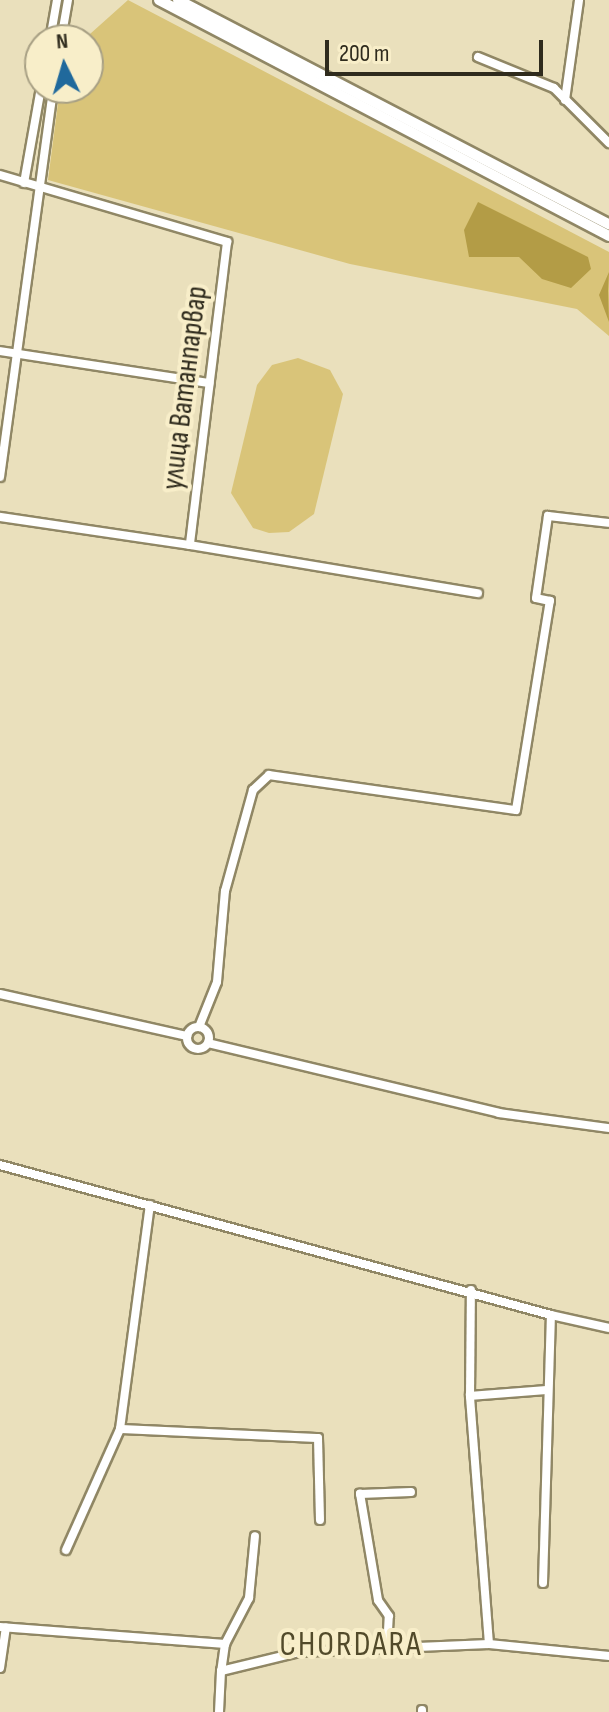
<!DOCTYPE html>
<html>
<head>
<meta charset="utf-8">
<style>
	body { margin:0 }
	#map { position:relative; width:609px; height:1712px; overflow:hidden; background:#eae0bc; font-family:"Sofia Sans Condensed",sans-serif }
	div>[style] { position:absolute }
	.green>* { inset:0; background:#d9c479 }
	.water>* { inset:0; background:#b39c46 }
	.roads { filter:drop-shadow(2px 0 #908765) drop-shadow(-2px 0 #908765) drop-shadow(0 2px #908765) drop-shadow(0 -2px #908765) }
	.minor>* { height:8px; margin:-4px; padding:0 4px; transform-origin:4px; border-radius:4px; background:#fff }
	.minor>.ring { margin:-4px; padding:0; box-sizing:content-box; background:none; border:8px solid #fff; border-radius:50% }
	.major>* { height:10px; margin:-5px; padding:0 5px; transform-origin:5px; border-radius:5px; background:#fff }
	span { translate:-50% -50%; white-space:nowrap; text-align:center; line-height:1.15; -webkit-text-stroke:8px #f8eec9; paint-order:stroke }
	.street-label { font-size:30px; color:#2f2b1d }
	.quarter-label { font-size:34px; color:#524a2a; letter-spacing:2px }
	.north { position:absolute; left:24px; top:24px; width:80px; height:80px; box-sizing:border-box; background:#f8eec9; border:2px solid #a8a084; border-radius:50%; rotate:355deg; font-size:22px; font-weight:700; line-height:32px; text-align:center; color:#2f2b1d }
	.north::after { content:''; display:block; margin:auto; width:28px; height:36px; background:#20699c; clip-path:polygon(50% 0,100% 100%,50% 72%,0 100%) }
	.scale { position:absolute; left:325px; top:40px; width:218px; height:36px; box-sizing:border-box; border:4px solid #2f2b1d; border-top:0; padding-left:10px; font-size:24px; line-height:28px; white-space:nowrap; color:#2f2b1d; -webkit-text-stroke:6px #f8eec9; paint-order:stroke }
</style>
</head>
<body>
<div id="map">
	<div class="green">
		<i style="clip-path:polygon(128px 0,609px 252px,609px 336px,577px 309px,350px 264px,48px 180px,60px 88px,88px 88px,88px 40px,66px 40px,68px 31px,90px 34px)"></i>
		<i style="clip-path:polygon(298px 358px,330px 370px,343px 394px,314px 514px,289px 532px,269px 533px,253px 528px,231px 493px,257px 385px,272px 365px)"></i>
	</div>
	<div class="water">
		<i style="clip-path:polygon(478px 202px,588px 257px,591px 269px,571px 288px,542px 279px,519px 257px,469px 257px,464px 230px)"></i>
		<i style="clip-path:polygon(609px 272px,608px 291px,609px 322px,599px 295px)"></i>
	</div>
	<div class="roads">
		<div class="minor">
			<i style="left:50px;top:40px;width:41px;rotate:-80.1deg"></i>
			<i style="left:61px;top:40px;width:41px;rotate:-80.1deg"></i>
			<i style="left:478px;top:57px;width:82px;rotate:22.2deg"></i>
			<i style="left:554px;top:88px;width:78px;rotate:45deg"></i>
			<i style="left:565px;top:100px;width:101px;rotate:-82deg"></i>
			<i style="left:0;top:175px;width:237px;rotate:16.4deg"></i>
			<i style="left:227px;top:242px;width:305px;rotate:97deg"></i>
			<i style="left:190px;top:545px;width:192px;rotate:-171.6deg"></i>
			<i style="left:24px;top:183px;width:97px;rotate:-79.9deg"></i>
			<i style="left:0;top:351px;width:212px;rotate:8.7deg"></i>
			<i style="left:0;top:477px;width:393px;rotate:-82.2deg"></i>
			<i style="left:190px;top:545px;width:292px;rotate:9.5deg"></i>
			<i style="left:0;top:994px;width:192px;rotate:12.7deg"></i>
			<i class="ring" style="left:187px;top:1027px;width:14px;height:14px"></i>
			<i style="left:199px;top:1027px;width:48px;rotate:-68.2deg"></i>
			<i style="left:217px;top:982px;width:91px;rotate:-85deg"></i>
			<i style="left:225px;top:891px;width:105px;rotate:-74.5deg"></i>
			<i style="left:253px;top:790px;width:22px;rotate:-43deg"></i>
			<i style="left:269px;top:775px;width:249px;rotate:8.1deg"></i>
			<i style="left:516px;top:810px;width:212px;rotate:-80.8deg"></i>
			<i style="left:550px;top:601px;width:14px;rotate:-168deg"></i>
			<i style="left:536px;top:598px;width:83px;rotate:-81.7deg"></i>
			<i style="left:548px;top:516px;width:61px;rotate:6.5deg"></i>
			<i style="left:208px;top:1043px;width:299px;rotate:13.5deg"></i>
			<i style="left:499px;top:1113px;width:111px;rotate:7.8deg"></i>
			<i style="left:0;top:1165px;width:571px;rotate:15.23deg"></i>
			<i style="left:470px;top:1396px;width:106px;rotate:-89.5deg"></i>
			<i style="left:120px;top:1429px;width:198px;rotate:2.6deg"></i>
			<i style="left:318px;top:1438px;width:82px;rotate:88.6deg"></i>
			<i style="left:66px;top:1550px;width:133px;rotate:-65.9deg"></i>
			<i style="left:120px;top:1429px;width:226px;rotate:-82.4deg"></i>
			<i style="left:543px;top:1583px;width:268px;rotate:-88.3deg"></i>
			<i style="left:551px;top:1315px;width:59px;rotate:12.6deg"></i>
			<i style="left:0;top:1627px;width:226px;rotate:4.3deg"></i>
			<i style="left:225px;top:1644px;width:27px;rotate:98deg"></i>
			<i style="left:221px;top:1671px;width:80px;rotate:-13.7deg"></i>
			<i style="left:299px;top:1652px;width:190px;rotate:-2.4deg"></i>
			<i style="left:489px;top:1644px;width:249px;rotate:-94.4deg"></i>
			<i style="left:470px;top:1396px;width:76px;rotate:-4.5deg"></i>
			<i style="left:225px;top:1644px;width:52px;rotate:-62.4deg"></i>
			<i style="left:249px;top:1598px;width:62px;rotate:-84.5deg"></i>
			<i style="left:489px;top:1644px;width:121px;rotate:5.7deg"></i>
			<i style="left:387px;top:1650px;width:34px;rotate:-87deg"></i>
			<i style="left:389px;top:1616px;width:19px;rotate:-125deg"></i>
			<i style="left:378px;top:1600px;width:108px;rotate:-99.6deg"></i>
			<i style="left:360px;top:1494px;width:51px;rotate:-2.2deg"></i>
			<i style="left:0;top:1668px;width:41px;rotate:-81.7deg"></i>
			<i style="left:219px;top:1712px;width:41px;rotate:-87.2deg"></i>
			<i style="left:422px;top:1712px;width:2px;rotate:-90deg"></i>
		</div>
		<div class="major">
			<i style="left:159px;top:0;width:508px;rotate:27.67deg"></i>
			<i style="left:178px;top:0;width:486px;rotate:27.5deg"></i>
		</div>
	</div>
	<div class="street-label">
		<span style="left:185px;top:388px;rotate:-83deg">улица Ватанпарвар</span>
	</div>
	<div class="quarter-label">
		<span style="left:351px;top:1645px">CHORDARA</span>
	</div>
	<div class="north">N</div>
	<div class="scale">200 m</div>
</div>
</body>
</html>
